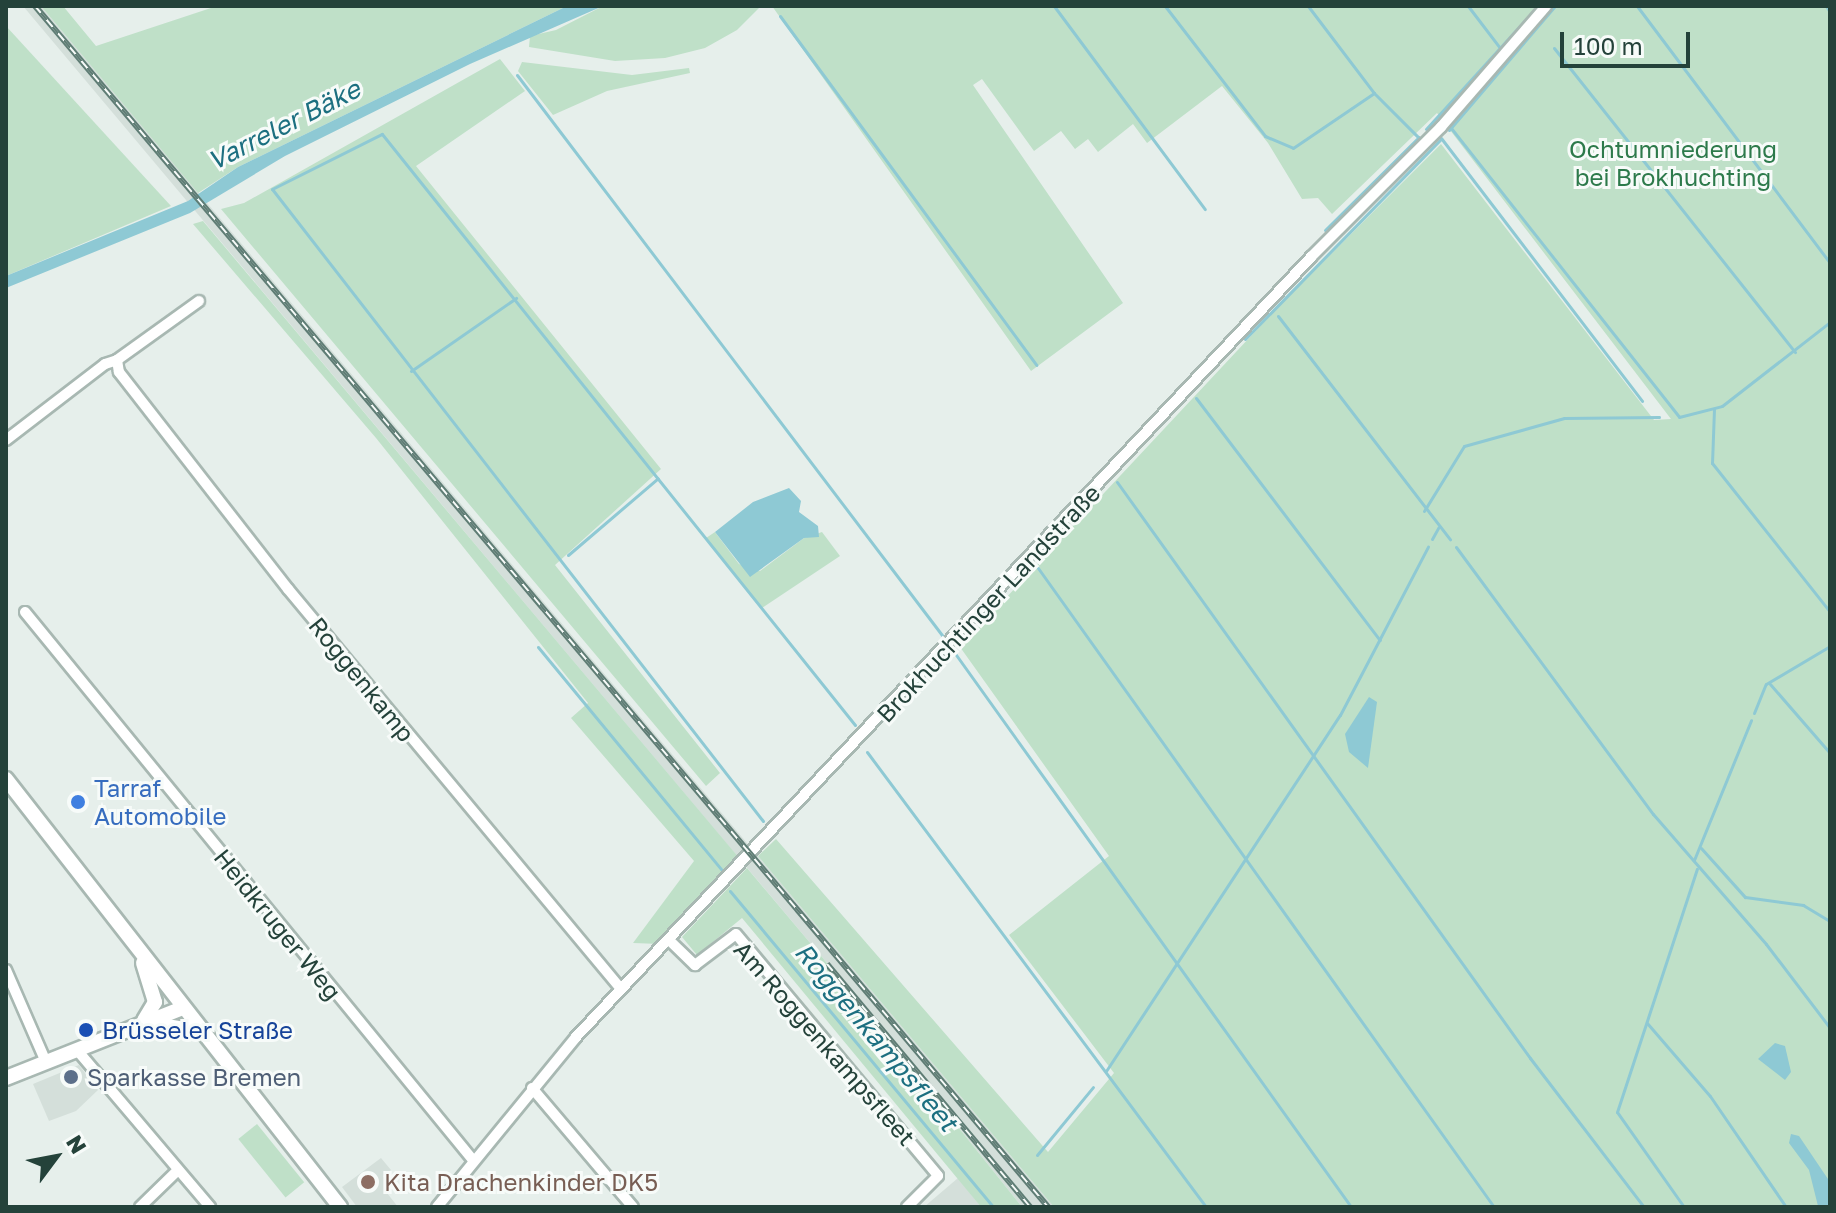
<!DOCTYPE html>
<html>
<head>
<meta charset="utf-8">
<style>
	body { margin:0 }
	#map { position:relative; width:1836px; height:1213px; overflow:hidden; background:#e6efeb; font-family:"Golos Text",sans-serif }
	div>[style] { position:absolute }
	.built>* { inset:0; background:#d4dfda }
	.green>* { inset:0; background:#bfe0c8; transform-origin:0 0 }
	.water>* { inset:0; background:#8ec9d4 }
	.stream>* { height:3px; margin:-1.5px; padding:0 1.5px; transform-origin:1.5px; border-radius:1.5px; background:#8ec9d4 }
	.roads { filter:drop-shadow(2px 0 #a8b8b2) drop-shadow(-2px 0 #a8b8b2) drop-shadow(0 2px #a8b8b2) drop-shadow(0 -2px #a8b8b2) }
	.minor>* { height:10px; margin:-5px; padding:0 5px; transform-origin:5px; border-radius:5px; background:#fff }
	.secondary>* { height:14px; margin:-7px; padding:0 7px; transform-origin:7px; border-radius:7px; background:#fff }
	.rail>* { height:6px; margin-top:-3px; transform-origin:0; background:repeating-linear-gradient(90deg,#f7fbf9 0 9px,#5f7d75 0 18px); box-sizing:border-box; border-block:2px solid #5f7d75 }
	.dots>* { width:22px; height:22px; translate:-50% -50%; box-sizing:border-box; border:4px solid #f7fbf9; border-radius:50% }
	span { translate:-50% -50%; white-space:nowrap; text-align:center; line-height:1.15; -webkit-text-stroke:6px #f7fbf9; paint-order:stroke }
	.park-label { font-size:24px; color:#2d7a4b }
	.street-label { font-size:24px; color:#24423a }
	.shop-label { font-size:24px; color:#366cbe }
	.left { translate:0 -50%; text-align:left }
	.transit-label { font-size:24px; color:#164399 }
	.service-label { font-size:24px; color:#4e5e75 }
	.education-label { font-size:24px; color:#785e54 }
	.water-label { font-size:26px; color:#1c6f80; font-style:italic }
	.frame { position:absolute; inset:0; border:8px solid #24423a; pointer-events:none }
	.north { position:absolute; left:16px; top:1117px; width:80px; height:80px; -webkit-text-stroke:6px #f7fbf9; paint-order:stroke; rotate:58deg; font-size:22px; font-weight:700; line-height:32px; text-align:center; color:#24423a }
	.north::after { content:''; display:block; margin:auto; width:28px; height:36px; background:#24423a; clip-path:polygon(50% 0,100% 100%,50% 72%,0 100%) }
	.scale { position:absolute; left:1560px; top:32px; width:130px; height:36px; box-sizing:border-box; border:4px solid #24423a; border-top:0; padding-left:10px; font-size:24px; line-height:28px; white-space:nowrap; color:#24423a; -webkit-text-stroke:6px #f7fbf9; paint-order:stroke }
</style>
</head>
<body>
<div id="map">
	<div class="built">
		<i style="clip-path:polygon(23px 6px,41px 6px,1054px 1207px,1022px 1207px,822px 957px)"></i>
		<i style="clip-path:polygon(79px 1065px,98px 1090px,76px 1111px,49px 1121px,33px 1084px)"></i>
		<i style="clip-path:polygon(381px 1158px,391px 1170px,383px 1176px,392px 1188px,387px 1193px,398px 1207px,357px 1207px,342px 1187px)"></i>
		<i style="clip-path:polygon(958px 1178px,981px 1207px,924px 1207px)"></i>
	</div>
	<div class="green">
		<i style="clip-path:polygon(41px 6px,63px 6px,96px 46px,217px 6px,567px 6px,238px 167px,198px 193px)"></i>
		<i style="clip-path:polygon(603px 6px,691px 8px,761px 6px,737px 30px,705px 48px,665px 58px,615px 61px,529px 47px,530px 36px,556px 30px)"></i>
		<i style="clip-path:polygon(772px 6px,1830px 6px,1830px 1207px,1054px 1207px,758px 856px,776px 839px,1048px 1152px,1114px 1073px,1009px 935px,1109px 856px,960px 647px,1279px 306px,1441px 144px,1654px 420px,1671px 419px,1437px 113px,1332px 214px,1318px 198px,1302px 199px,1268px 143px,1222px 86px,1147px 143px,1133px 124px,1098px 152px,1088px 139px,1075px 149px,1061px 131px,1034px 151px,982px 79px,973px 85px,1123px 303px,1031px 371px)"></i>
		<i style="clip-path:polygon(6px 26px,171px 206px,6px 276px)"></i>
		<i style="clip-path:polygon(500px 59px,525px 91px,416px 166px,661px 469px,555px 565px,720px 773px,706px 786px,221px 209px,244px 203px)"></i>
		<i style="clip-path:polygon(522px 62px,632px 75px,689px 68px,690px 73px,607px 91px,553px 115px,518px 71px)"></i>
		<i style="clip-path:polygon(203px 221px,740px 859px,660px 944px,633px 943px,694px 861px,571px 718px,588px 703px,376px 438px,193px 224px)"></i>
		<i style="clip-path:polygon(715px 532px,739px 564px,760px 571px,804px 538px,822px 532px,840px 556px,762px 608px,706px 538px)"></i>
		<i style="clip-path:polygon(747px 868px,822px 957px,1022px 1207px,981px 1207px,742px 918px,697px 955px,682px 937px)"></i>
		<i style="left:257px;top:1124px;width:75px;height:24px;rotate:51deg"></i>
	</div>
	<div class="water">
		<i style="clip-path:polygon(567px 6px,603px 6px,470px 64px,285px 156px,190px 213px,6px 288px,6px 276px,188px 201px,238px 167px)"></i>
		<i style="clip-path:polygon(789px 488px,801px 501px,799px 512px,818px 526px,819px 537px,804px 538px,750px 577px,715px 532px,753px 502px)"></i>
		<i style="clip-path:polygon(1369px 697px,1377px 702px,1368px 768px,1349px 752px,1345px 734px)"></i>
		<i style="clip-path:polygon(1775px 1043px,1785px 1046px,1791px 1072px,1785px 1080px,1758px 1059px)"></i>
		<i style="clip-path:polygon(1791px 1134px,1799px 1136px,1830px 1182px,1830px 1207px,1818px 1206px,1809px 1170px,1789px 1143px)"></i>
	</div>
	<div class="stream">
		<i style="left:1054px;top:6px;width:253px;rotate:53.4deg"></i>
		<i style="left:1165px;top:6px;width:164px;rotate:52.4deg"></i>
		<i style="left:1265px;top:136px;width:30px;rotate:23deg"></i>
		<i style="left:1293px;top:148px;width:98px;rotate:-34.2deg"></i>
		<i style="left:1308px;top:6px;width:109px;rotate:52.8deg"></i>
		<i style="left:1374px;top:93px;width:62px;rotate:45deg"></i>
		<i style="left:1468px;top:6px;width:53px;rotate:52.7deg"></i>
		<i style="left:1637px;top:6px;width:321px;rotate:53.1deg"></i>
		<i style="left:1826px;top:6px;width:7px;rotate:56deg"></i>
		<i style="left:780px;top:16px;width:433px;rotate:53.7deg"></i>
		<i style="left:1554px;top:48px;width:388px;rotate:51.6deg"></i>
		<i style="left:517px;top:75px;width:708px;rotate:52.81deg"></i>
		<i style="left:1451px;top:128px;width:368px;rotate:51.7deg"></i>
		<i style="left:1679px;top:417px;width:44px;rotate:-14.3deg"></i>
		<i style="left:1722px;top:406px;width:137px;rotate:-37.9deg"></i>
		<i style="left:1426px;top:129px;width:166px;rotate:-47.7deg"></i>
		<i style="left:1449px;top:130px;width:163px;rotate:-49.5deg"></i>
		<i style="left:1441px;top:138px;width:331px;rotate:52.6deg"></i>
		<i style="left:1325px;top:230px;width:132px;rotate:-44.7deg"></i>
		<i style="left:1278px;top:316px;width:282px;rotate:52.4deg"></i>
		<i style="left:1245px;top:339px;width:280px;rotate:-45.6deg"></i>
		<i style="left:411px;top:371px;width:128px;rotate:-34.8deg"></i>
		<i style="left:1196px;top:398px;width:304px;rotate:52.8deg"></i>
		<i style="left:1714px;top:409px;width:54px;rotate:92.1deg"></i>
		<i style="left:1712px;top:463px;width:190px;rotate:51.6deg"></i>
		<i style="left:1117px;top:482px;width:709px;rotate:54.36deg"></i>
		<i style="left:1530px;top:1058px;width:188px;rotate:52.6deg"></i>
		<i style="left:1424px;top:511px;width:76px;rotate:-58.4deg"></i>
		<i style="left:1464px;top:446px;width:104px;rotate:-15.6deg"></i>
		<i style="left:1564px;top:418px;width:95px;rotate:-0.6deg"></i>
		<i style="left:1432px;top:539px;width:13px;rotate:-61deg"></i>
		<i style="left:1456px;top:547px;width:332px;rotate:53.6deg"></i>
		<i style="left:1653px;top:814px;width:172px;rotate:49deg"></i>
		<i style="left:1766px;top:944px;width:106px;rotate:52.7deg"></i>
		<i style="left:568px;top:555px;width:118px;rotate:-40.5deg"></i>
		<i style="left:1038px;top:568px;width:785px;rotate:54.49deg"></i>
		<i style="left:949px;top:645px;width:691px;rotate:54.42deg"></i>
		<i style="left:538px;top:647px;width:293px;rotate:50.5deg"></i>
		<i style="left:1770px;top:684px;width:91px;rotate:49deg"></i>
		<i style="left:1754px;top:713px;width:31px;rotate:-68deg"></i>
		<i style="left:1766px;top:684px;width:74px;rotate:-30.7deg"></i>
		<i style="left:867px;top:752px;width:567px;rotate:53.31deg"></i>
		<i style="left:763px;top:821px;width:800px;rotate:-127.84deg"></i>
		<i style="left:272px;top:189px;width:123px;rotate:-26.6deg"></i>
		<i style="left:382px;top:134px;width:757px;rotate:51.33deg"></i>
		<i style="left:1701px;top:848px;width:66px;rotate:48.1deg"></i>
		<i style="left:1745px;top:897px;width:59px;rotate:7.9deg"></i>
		<i style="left:1803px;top:905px;width:31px;rotate:31deg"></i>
		<i style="left:1694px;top:860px;width:151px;rotate:-67.8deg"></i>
		<i style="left:730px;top:891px;width:411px;rotate:50.2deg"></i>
		<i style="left:1647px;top:1023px;width:96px;rotate:49.2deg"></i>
		<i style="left:1710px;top:1096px;width:135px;rotate:55.6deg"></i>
		<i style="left:1106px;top:1071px;width:426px;rotate:-56.7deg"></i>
		<i style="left:1340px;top:715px;width:190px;rotate:-62.4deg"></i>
		<i style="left:1037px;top:1155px;width:88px;rotate:-50.5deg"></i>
		<i style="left:1684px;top:1207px;width:116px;rotate:-125.2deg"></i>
		<i style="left:1617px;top:1112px;width:256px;rotate:-71.8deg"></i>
	</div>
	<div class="roads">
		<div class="minor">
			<i style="left:117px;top:360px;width:101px;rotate:-35.7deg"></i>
			<i style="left:6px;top:440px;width:125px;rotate:-37.5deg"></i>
			<i style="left:105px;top:364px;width:13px;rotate:-18deg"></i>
			<i style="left:117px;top:360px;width:12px;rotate:81deg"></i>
			<i style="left:119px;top:372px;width:275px;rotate:52.1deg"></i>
			<i style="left:288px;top:589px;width:520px;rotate:50.22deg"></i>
			<i style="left:25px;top:612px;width:706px;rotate:50.74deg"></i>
			<i style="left:670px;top:941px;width:35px;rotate:44deg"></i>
			<i style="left:695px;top:965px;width:51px;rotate:-37.1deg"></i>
			<i style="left:736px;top:934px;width:315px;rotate:50.1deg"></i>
			<i style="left:938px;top:1176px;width:44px;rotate:135deg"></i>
			<i style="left:6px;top:970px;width:100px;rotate:66.5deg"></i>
			<i style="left:77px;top:1050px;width:206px;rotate:49.7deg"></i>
			<i style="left:532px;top:1088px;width:156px;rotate:49.7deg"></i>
			<i style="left:140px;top:1207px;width:50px;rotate:-44.2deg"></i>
			<i style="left:437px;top:1207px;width:220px;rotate:-50.7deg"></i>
			<i style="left:576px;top:1037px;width:1072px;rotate:-46.7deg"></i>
			<i style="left:1311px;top:257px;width:184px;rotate:-45deg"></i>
			<i style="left:1441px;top:127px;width:160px;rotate:-49deg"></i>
		</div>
		<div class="secondary">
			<i style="left:6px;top:779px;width:543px;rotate:52.03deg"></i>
			<i style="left:143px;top:963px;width:41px;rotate:72.9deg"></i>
			<i style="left:155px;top:1002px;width:21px;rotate:121deg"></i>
			<i style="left:161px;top:1025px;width:42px;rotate:9.7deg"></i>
			<i style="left:6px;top:1078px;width:190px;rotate:-21.6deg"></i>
		</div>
	</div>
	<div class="rail">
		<i style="left:35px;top:6px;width:1571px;rotate:49.85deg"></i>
		<i style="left:827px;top:964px;width:317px;rotate:50.1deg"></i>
	</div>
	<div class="dots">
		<i style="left:78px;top:802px;background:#3f7fe0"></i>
		<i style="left:86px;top:1030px;background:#1a4fb4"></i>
		<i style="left:71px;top:1077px;background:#5c6f8a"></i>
		<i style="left:368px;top:1182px;background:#8d6e63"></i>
	</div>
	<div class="park-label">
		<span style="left:1673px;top:163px">Ochtumniederung<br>bei Brokhuchting</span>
	</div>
	<div class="street-label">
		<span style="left:988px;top:603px;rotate:-47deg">Brokhuchtinger Landstraße</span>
		<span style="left:362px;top:679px;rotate:51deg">Roggenkamp</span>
		<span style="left:278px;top:924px;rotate:51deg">Heidkruger Weg</span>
		<span style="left:825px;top:1043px;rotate:49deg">Am Roggenkampsfleet</span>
	</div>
	<div class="shop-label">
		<span class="left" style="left:94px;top:802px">Tarraf<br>Automobile</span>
	</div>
	<div class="transit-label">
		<span class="left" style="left:102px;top:1030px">Brüsseler Straße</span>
	</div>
	<div class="service-label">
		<span class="left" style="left:87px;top:1077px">Sparkasse Bremen</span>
	</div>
	<div class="education-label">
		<span class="left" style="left:384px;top:1182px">Kita Drachenkinder DK5</span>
	</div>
	<div class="water-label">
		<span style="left:284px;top:125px;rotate:-27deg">Varreler Bäke</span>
		<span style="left:876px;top:1037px;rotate:50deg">Roggenkampsfleet</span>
	</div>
	<div class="frame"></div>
	<div class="north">N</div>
	<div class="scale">100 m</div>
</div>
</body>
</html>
